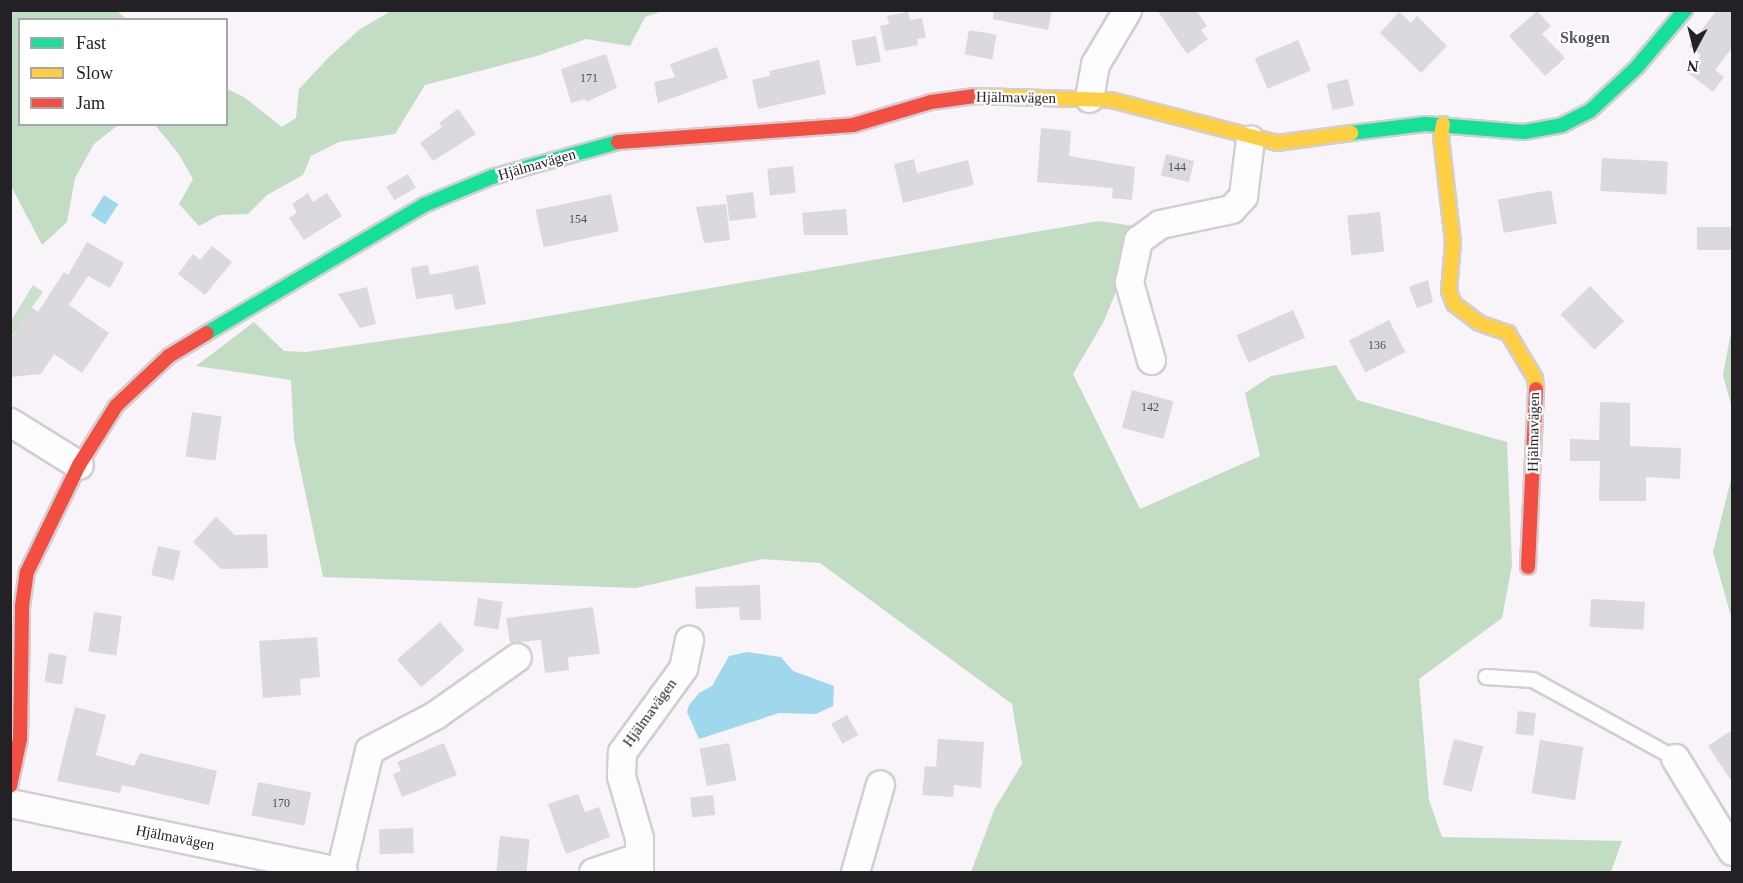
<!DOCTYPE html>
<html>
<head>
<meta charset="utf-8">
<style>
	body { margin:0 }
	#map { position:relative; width:1743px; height:883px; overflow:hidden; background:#f9f3fa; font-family:"Times New Roman",serif }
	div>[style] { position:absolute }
	.green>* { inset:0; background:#cae0cb }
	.forest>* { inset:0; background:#c3ddc5 }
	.water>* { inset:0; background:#9fd8ec; transform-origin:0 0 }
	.building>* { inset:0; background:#dcd9de; transform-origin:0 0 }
	.roads { filter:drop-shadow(2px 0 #d2ced3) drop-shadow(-2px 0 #d2ced3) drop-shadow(0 2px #d2ced3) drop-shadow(0 -2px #d2ced3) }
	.lane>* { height:14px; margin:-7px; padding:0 7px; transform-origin:7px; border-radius:7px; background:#fefdfe }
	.street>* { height:27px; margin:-13.5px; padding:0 13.5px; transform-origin:13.5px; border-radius:13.5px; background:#fefdfe }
	.fast>* { height:14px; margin:-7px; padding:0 7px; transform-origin:7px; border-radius:7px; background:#16e098 }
	.slow>* { height:14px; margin:-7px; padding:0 7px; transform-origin:7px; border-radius:7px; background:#ffcf43 }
	.jam>* { height:14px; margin:-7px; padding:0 7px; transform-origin:7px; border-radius:7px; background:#f24e42 }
	span { translate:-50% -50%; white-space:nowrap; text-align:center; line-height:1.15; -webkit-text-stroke:4.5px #fff; paint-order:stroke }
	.number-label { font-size:12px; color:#524f54 }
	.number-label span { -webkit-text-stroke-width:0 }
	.street-label { font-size:15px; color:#242126 }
	.neighbourhood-label { font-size:16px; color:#5b535e; font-weight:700 }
	.frame { position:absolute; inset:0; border:12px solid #242126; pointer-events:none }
	.legend { position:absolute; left:18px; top:18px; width:210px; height:108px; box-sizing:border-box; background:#fff; border:2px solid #a7a6a8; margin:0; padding:8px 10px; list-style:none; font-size:18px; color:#242126 }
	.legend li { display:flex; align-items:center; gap:12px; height:30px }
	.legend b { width:30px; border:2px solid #a7a6a8 }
	.north { position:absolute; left:1665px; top:18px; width:60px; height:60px; -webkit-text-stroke:4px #fff; paint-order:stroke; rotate:187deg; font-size:16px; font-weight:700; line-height:24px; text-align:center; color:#242126 }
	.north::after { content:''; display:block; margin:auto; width:21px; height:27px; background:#242126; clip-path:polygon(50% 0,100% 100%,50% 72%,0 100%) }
</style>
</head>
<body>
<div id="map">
	<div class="green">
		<i style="clip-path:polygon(33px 285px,43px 292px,11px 337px,11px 321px)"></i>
	</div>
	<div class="forest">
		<i style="clip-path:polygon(10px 11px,117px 11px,126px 19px,20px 20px,20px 124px,118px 125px,94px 144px,75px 178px,67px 222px,42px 245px,11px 186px)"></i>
		<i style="clip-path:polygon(391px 11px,663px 11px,645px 17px,630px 46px,586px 39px,537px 56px,425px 85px,395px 134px,339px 142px,311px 156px,303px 175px,267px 195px,248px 214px,220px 215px,199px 226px,179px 204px,193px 179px,178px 153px,155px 125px,226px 124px,227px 89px,244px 97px,282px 127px,296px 118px,299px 89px,330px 56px,360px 29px)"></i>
		<i style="clip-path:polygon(1099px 221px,1142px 227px,1104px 321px,1073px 374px,1140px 509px,1260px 456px,1245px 393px,1271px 376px,1336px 365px,1357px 400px,1507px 442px,1512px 565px,1502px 618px,1419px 679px,1429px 800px,1442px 837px,1622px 841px,1611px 872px,971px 872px,995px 808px,1022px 764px,1012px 704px,820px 563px,762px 559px,636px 588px,323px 577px,294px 439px,291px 380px,196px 366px,254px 322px,284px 351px,306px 352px,508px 323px)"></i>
		<i style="clip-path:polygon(1732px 327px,1732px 408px,1723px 375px)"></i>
		<i style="clip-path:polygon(1732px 475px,1732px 620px,1713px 552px)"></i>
	</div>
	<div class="water">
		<i style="left:104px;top:195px;width:17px;height:24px;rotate:33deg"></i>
		<i style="clip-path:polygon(747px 652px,781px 657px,793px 671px,834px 686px,833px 706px,816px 714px,779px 713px,699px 739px,687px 712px,689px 705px,699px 693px,712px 686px,729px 656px)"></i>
	</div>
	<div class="building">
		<i style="clip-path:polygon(994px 10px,1052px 10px,1048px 30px,993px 19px)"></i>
		<i style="clip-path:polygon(1157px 10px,1196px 10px,1207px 26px,1201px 30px,1208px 39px,1187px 54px)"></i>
		<i style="clip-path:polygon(1717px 10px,1732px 10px,1732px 48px,1715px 70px,1724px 77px,1713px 92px,1687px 72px,1701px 55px,1689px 46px)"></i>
		<i style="clip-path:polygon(1537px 11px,1551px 26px,1542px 34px,1565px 58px,1545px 76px,1509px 36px)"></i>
		<i style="clip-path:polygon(908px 12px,910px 20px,922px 18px,926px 38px,917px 39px,918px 45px,885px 51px,880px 26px,889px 24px,887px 16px)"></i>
		<i style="clip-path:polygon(1399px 12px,1411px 23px,1417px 16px,1447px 46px,1421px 73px,1380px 33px)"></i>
		<i style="left:969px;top:30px;width:28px;height:25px;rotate:10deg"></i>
		<i style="left:876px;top:36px;width:26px;height:25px;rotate:79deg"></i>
		<i style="left:1298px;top:40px;width:33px;height:47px;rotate:67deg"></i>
		<i style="clip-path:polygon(717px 47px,728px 78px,658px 103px,654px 82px,675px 77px,670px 64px)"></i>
		<i style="clip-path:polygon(606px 54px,617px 88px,586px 102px,585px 99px,571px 103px,561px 69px)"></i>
		<i style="clip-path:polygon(819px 60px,826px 94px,758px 109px,752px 80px,770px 76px,769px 71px)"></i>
		<i style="left:1348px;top:79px;width:27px;height:22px;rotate:77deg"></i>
		<i style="clip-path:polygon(458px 109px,476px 134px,433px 161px,420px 143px,442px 127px,439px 123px)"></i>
		<i style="clip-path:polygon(1041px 128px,1071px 131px,1069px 156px,1135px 167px,1132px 200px,1112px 198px,1113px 188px,1037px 182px)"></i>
		<i style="left:1166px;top:154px;width:29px;height:22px;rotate:14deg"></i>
		<i style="left:1602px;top:158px;width:66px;height:33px;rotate:3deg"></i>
		<i style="clip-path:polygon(914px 159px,917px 173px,968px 160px,974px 185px,903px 203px,894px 164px)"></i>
		<i style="left:793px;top:166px;width:27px;height:26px;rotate:84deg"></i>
		<i style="left:408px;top:174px;width:16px;height:25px;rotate:60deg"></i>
		<i style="left:1551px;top:190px;width:34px;height:54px;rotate:80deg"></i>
		<i style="left:753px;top:192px;width:26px;height:27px;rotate:83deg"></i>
		<i style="clip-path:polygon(308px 193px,313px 202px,327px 193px,342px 216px,304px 240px,289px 218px,297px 213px,292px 204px)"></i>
		<i style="left:611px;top:194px;width:38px;height:77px;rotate:78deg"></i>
		<i style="clip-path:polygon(726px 204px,730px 240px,704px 243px,696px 207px)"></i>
		<i style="clip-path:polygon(846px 209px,848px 235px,804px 235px,802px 213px)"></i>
		<i style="left:1380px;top:212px;width:40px;height:33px;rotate:84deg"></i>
		<i style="left:1732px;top:227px;width:23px;height:35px;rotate:90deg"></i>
		<i style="clip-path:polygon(87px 242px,124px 263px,110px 288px,88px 276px,69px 305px,109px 333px,82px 373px,54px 354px,41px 374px,10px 377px,10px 340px,31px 307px,38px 312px,64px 272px,68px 275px)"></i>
		<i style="clip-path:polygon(212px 246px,232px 262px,205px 295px,178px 274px,193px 254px,200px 260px)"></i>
		<i style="clip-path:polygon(428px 265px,430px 275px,478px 265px,486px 304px,455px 310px,452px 294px,416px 299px,411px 268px)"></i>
		<i style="clip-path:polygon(1428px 280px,1433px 302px,1417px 308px,1409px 287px)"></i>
		<i style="left:1590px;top:286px;width:49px;height:41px;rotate:46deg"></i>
		<i style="clip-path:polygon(367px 287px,376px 324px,360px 328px,338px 294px)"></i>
		<i style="left:1293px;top:310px;width:30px;height:62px;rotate:66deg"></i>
		<i style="left:1389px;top:320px;width:36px;height:45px;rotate:63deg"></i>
		<i style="left:1132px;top:390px;width:43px;height:39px;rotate:15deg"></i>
		<i style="clip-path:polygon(1600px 402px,1630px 403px,1630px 446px,1681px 448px,1680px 479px,1646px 477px,1646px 501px,1599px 501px,1600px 461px,1570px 461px,1570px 439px,1599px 440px)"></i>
		<i style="left:192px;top:412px;width:30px;height:45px;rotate:8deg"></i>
		<i style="clip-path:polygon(216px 517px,235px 535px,267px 534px,268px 568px,221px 569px,193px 542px)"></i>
		<i style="left:158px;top:546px;width:23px;height:30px;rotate:13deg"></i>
		<i style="clip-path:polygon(760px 585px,761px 620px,740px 620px,739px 607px,696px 609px,695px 587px)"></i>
		<i style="left:478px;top:598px;width:25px;height:28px;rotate:9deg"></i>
		<i style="left:1591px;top:599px;width:54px;height:28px;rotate:3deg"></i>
		<i style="clip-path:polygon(593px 607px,600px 654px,568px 657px,569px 670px,545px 673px,541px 640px,510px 643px,506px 618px)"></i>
		<i style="left:94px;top:612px;width:28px;height:40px;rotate:8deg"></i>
		<i style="left:440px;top:622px;width:37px;height:57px;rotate:49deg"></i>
		<i style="clip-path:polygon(317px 637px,320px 677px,300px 679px,301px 695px,263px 698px,259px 641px)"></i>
		<i style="left:49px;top:653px;width:18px;height:29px;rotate:9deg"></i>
		<i style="clip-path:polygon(75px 707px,106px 715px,96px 755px,134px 766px,140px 753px,217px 771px,209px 805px,122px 785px,120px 793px,57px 781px)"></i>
		<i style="left:1518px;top:711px;width:18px;height:23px;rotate:6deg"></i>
		<i style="left:847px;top:715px;width:23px;height:18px;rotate:61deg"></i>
		<i style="clip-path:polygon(1732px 730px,1732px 782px,1708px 746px)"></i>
		<i style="clip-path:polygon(938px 739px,984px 742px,981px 788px,954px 785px,953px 797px,922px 795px,925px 766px,936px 767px)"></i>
		<i style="left:1454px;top:739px;width:30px;height:47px;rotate:14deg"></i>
		<i style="left:1540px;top:740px;width:44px;height:54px;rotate:9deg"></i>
		<i style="clip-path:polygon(444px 743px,457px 775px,402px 797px,393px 774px,401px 771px,397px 762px)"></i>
		<i style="left:729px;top:743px;width:38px;height:30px;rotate:79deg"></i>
		<i style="left:258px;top:782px;width:54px;height:34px;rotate:11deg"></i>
		<i style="clip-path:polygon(578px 794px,585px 812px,599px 807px,610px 837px,566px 854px,548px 804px)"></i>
		<i style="left:713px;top:795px;width:20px;height:23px;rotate:84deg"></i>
		<i style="left:413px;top:828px;width:25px;height:34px;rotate:88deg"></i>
		<i style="left:500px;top:836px;width:30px;height:37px;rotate:6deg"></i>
	</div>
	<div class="roads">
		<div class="lane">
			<i style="left:1486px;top:677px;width:47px;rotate:3.7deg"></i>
			<i style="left:1533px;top:680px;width:162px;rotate:28.8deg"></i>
		</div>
		<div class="street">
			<i style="left:1089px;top:98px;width:35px;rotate:-80deg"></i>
			<i style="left:1095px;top:64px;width:63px;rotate:-59.3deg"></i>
			<i style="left:1151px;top:360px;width:81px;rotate:-105.8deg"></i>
			<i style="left:1129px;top:282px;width:43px;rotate:-77.9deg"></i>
			<i style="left:1138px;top:240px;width:27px;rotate:-36deg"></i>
			<i style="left:1160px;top:224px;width:73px;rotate:-11.9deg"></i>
			<i style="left:1231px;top:209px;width:18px;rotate:-47deg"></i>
			<i style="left:1243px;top:196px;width:57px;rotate:-83deg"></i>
			<i style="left:10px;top:422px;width:81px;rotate:31.9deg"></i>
			<i style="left:1675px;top:758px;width:109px;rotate:58.5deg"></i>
			<i style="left:10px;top:803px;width:340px;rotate:11.7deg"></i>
			<i style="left:340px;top:872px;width:125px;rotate:-76.6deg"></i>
			<i style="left:369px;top:750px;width:75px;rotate:-27.9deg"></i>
			<i style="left:435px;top:715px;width:100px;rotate:-35.3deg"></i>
			<i style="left:593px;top:872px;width:47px;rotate:-18.4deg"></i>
			<i style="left:639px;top:872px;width:34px;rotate:-90deg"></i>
			<i style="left:639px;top:838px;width:65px;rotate:-106.2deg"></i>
			<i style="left:621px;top:776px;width:24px;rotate:-88deg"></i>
			<i style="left:622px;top:752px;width:104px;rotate:-54deg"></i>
			<i style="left:683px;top:668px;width:29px;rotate:-78deg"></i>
			<i style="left:855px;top:872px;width:91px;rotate:-74.1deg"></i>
		</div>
		<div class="fast">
			<i style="left:1351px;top:133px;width:75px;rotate:-6.9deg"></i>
			<i style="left:1425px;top:124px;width:99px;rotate:4.6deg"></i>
			<i style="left:1524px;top:132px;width:39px;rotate:-10deg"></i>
			<i style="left:1562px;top:125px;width:31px;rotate:-27deg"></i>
			<i style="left:1590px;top:111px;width:64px;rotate:-43.1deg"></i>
			<i style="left:1637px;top:67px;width:75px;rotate:-49.9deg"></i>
			<i style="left:207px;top:333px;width:252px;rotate:-30.5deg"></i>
			<i style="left:424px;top:205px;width:74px;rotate:-22.4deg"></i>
			<i style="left:492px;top:177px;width:131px;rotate:-15.5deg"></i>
		</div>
		<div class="slow">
			<i style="left:975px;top:96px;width:136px;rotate:1.7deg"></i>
			<i style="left:1111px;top:100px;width:171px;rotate:14.5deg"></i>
			<i style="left:1277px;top:143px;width:75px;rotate:-7.7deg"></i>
			<i style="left:1443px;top:124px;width:13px;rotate:99deg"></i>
			<i style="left:1441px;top:137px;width:106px;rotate:83.5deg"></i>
			<i style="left:1453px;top:242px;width:49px;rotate:94.7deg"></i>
			<i style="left:1449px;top:291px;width:14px;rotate:69deg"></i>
			<i style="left:1454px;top:304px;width:31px;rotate:37deg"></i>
			<i style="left:1479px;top:323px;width:31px;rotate:19deg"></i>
			<i style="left:1508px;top:333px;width:52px;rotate:59deg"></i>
			<i style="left:1535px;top:378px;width:11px;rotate:85deg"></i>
		</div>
		<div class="jam">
			<i style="left:618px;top:142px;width:236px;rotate:-4.1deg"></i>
			<i style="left:853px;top:125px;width:81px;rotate:-16.4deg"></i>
			<i style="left:931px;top:102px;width:44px;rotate:-7.8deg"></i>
			<i style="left:1528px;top:567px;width:178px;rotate:-87.4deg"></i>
			<i style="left:10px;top:786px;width:48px;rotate:-78deg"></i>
			<i style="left:20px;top:739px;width:133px;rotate:-89.1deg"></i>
			<i style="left:22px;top:606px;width:34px;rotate:-82deg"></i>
			<i style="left:27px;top:572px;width:119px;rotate:-64.1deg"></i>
			<i style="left:79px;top:465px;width:70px;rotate:-57.9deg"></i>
			<i style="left:116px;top:406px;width:73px;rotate:-43.3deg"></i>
			<i style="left:169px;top:356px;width:44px;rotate:-31.2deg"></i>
		</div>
	</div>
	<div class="number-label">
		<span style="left:589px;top:79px">171</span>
		<span style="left:1177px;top:168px">144</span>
		<span style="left:578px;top:220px">154</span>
		<span style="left:1377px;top:346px">136</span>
		<span style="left:1150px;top:408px">142</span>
		<span style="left:281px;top:804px">170</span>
	</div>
	<div class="street-label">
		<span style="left:1016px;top:98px;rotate:1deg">Hjälmavägen</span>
		<span style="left:537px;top:165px;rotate:-16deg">Hjälmavägen</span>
		<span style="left:1534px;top:432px;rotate:-89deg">Hjälmavägen</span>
		<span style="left:650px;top:713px;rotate:-54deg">Hjälmavägen</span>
		<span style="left:175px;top:838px;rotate:11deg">Hjälmavägen</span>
	</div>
	<div class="neighbourhood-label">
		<span style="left:1585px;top:38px">Skogen</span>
	</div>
	<div class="frame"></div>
	<ul class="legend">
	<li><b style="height:8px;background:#16e098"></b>Fast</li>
	<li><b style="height:8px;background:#ffcf43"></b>Slow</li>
	<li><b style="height:8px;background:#f24e42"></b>Jam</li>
	</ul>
	<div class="north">N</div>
</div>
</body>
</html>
